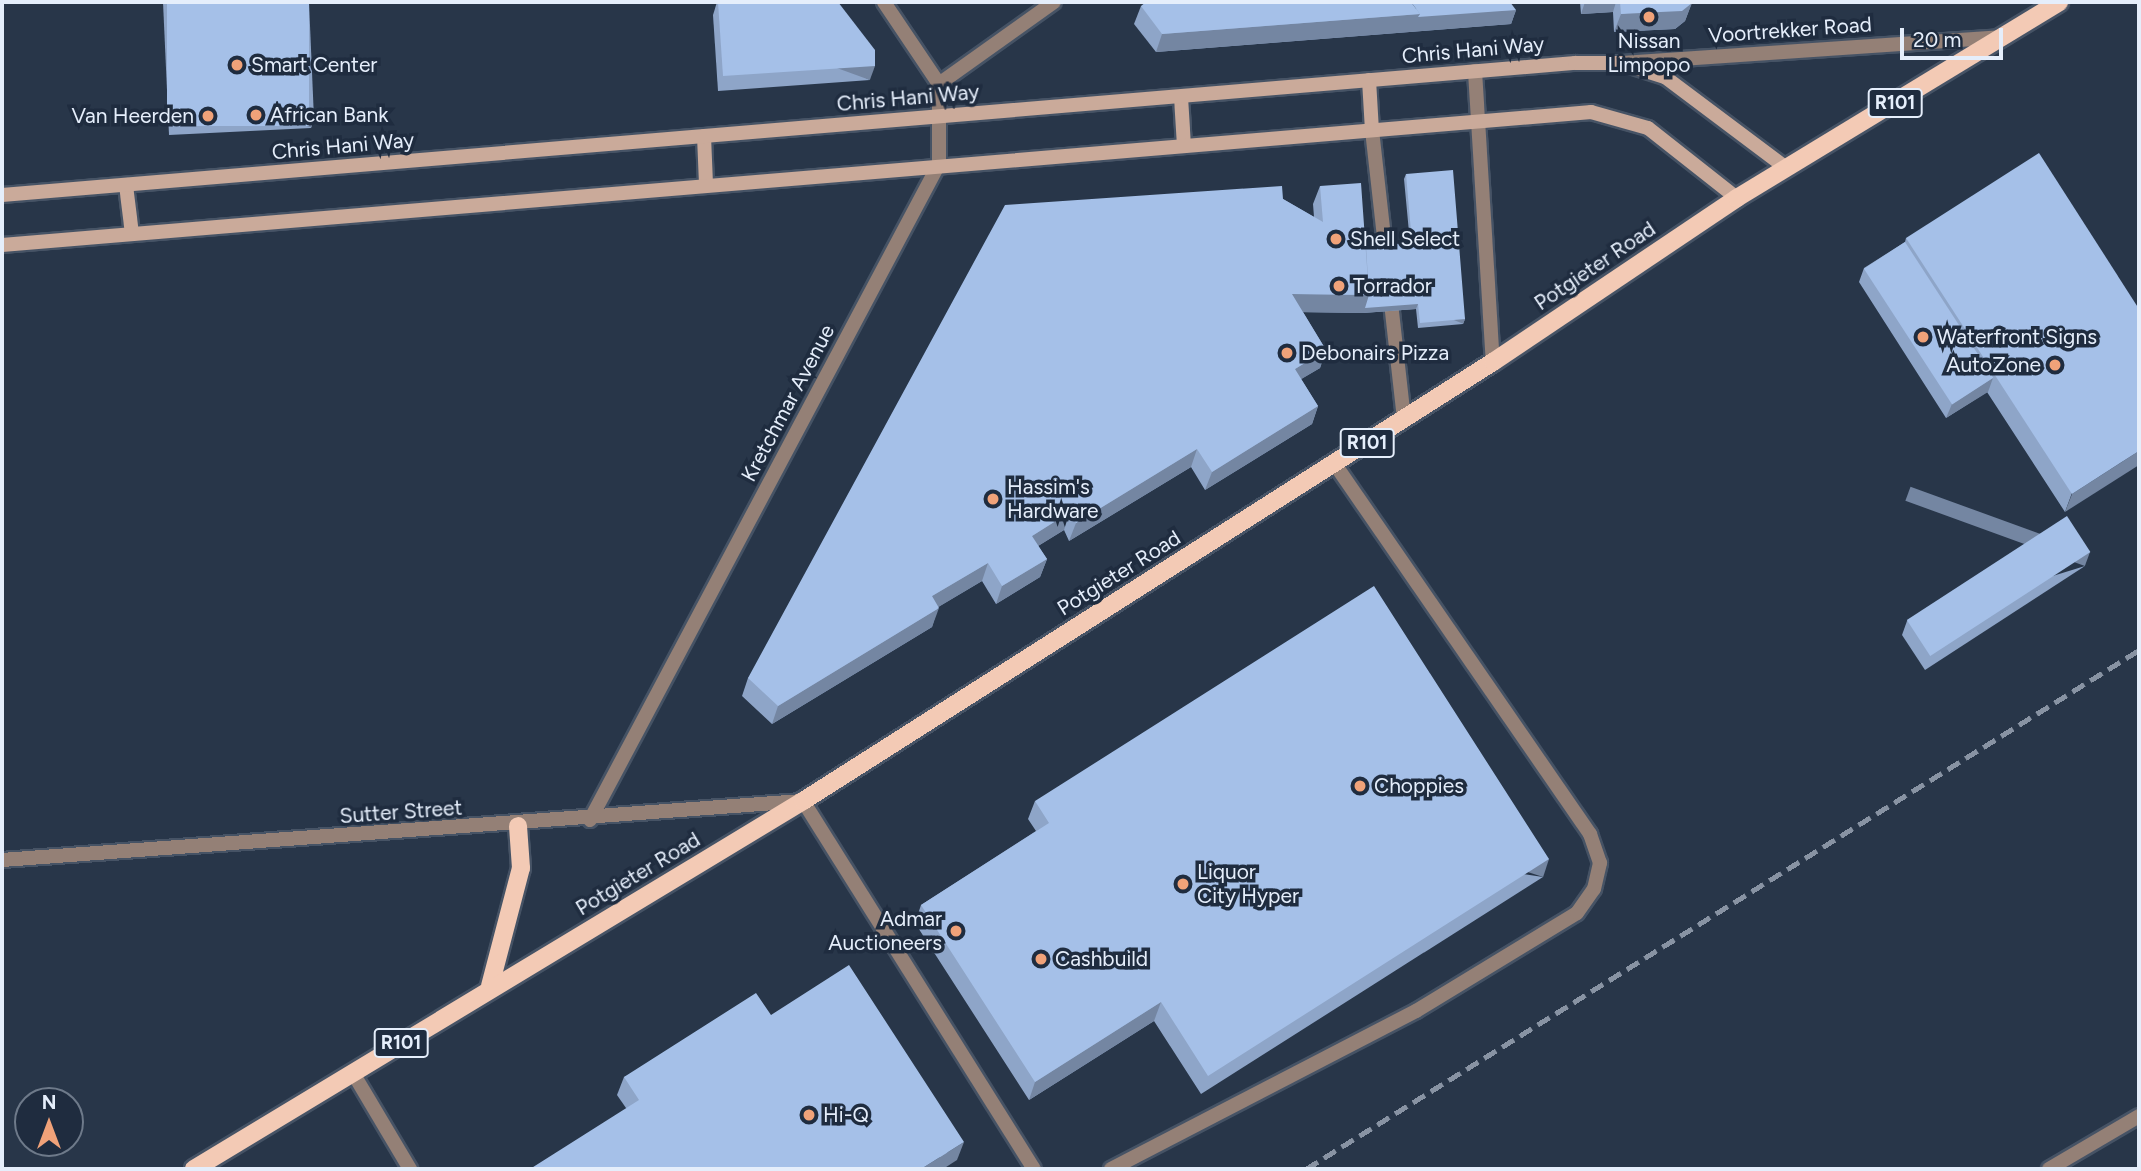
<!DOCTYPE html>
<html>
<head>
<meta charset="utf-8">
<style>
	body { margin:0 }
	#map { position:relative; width:2141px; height:1171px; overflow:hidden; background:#283649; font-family:Figtree,sans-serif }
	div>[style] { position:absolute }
	.roads { filter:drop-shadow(2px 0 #465365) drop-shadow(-2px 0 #465365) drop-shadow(0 2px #465365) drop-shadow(0 -2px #465365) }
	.service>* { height:14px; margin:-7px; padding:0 7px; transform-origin:7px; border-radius:7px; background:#948076 }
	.minor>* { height:14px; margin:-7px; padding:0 7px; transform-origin:7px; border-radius:7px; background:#948076 }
	.secondary>* { height:14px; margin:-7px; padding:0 7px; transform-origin:7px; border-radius:7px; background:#caaa9a }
	.primary>* { height:18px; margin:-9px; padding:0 9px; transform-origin:9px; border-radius:9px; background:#f3cab5 }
	.rail>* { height:5px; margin-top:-2.5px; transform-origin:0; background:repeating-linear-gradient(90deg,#8893a3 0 14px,transparent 0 21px) }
	.wall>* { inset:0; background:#8ea5c8 }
	.shaded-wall>* { inset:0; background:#7486a2; transform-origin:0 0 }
	.building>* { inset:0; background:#a5c0e8; transform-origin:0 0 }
	.dots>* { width:19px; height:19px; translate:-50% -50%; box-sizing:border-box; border:4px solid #1f2c3f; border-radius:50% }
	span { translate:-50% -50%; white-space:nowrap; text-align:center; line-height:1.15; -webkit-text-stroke:7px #1f2c3f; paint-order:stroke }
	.shield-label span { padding:2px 5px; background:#1f2c3f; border:2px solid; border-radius:5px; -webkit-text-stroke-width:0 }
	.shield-label { font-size:19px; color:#e5eefb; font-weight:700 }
	.street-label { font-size:21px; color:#e5eefb }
	.poi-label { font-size:21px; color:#e5eefb }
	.left { translate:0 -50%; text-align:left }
	.right { translate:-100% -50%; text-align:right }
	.frame { position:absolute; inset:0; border:4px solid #e5eefb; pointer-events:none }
	.north { position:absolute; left:14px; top:1087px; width:70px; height:70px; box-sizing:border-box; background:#1f2c3f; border:2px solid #6e7a8a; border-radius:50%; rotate:0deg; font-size:19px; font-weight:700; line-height:28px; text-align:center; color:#e5eefb }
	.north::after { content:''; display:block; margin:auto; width:24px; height:32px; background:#f0a279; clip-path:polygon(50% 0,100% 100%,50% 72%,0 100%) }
	.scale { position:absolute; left:1900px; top:28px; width:103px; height:32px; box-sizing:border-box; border:4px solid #e5eefb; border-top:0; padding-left:9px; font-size:21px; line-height:24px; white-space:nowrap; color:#e5eefb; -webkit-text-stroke:5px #1f2c3f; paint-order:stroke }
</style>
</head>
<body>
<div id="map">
	<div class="roads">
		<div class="service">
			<i style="left:1622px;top:63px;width:379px;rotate:-3.9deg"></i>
			<i style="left:1475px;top:71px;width:292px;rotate:86.5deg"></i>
			<i style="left:1372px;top:130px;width:135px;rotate:83.6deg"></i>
			<i style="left:1390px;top:294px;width:126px;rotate:83.6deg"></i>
			<i style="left:803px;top:801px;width:434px;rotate:57.9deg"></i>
			<i style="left:353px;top:1073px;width:112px;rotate:59.3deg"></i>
			<i style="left:1111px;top:1169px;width:343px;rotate:-27.4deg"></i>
			<i style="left:1416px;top:1011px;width:188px;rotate:-31.3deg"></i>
			<i style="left:1577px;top:913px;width:29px;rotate:-55deg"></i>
			<i style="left:1594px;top:889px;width:27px;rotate:-77deg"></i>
			<i style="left:1600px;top:863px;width:31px;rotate:-109deg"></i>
			<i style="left:1590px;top:834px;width:451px;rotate:-124.6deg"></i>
		</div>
		<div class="minor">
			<i style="left:939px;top:84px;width:141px;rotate:-35.5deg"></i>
			<i style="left:590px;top:820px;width:743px;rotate:-61.99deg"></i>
			<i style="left:939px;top:164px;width:80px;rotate:-90deg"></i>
			<i style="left:939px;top:84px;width:99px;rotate:-123.9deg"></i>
			<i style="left:2px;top:860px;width:802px;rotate:-4.22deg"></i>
			<i style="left:2049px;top:1169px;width:104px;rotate:-30.5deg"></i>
		</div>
		<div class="secondary">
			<i style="left:1369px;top:80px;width:50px;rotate:86.6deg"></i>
			<i style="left:1181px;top:97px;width:49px;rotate:86.5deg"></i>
			<i style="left:704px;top:136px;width:48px;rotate:87.6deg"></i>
			<i style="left:126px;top:185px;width:49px;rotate:83deg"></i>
			<i style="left:2px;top:195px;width:1579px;rotate:-4.8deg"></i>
			<i style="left:1575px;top:63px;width:46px"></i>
			<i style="left:1621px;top:63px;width:46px;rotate:17.7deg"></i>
			<i style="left:1665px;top:77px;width:151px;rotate:36.9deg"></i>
			<i style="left:2px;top:245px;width:1595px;rotate:-4.78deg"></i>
			<i style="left:1591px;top:112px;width:59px;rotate:15.7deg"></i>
			<i style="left:1648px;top:128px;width:113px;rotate:38.2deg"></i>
		</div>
		<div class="primary">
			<i style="left:490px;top:986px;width:122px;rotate:-75.3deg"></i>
			<i style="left:521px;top:868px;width:42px;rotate:-94.1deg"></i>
			<i style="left:194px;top:1169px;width:712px;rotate:-31.14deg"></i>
			<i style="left:803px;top:801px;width:818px;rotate:-32.47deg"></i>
			<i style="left:1493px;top:362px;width:294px;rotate:-33.9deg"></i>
			<i style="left:1737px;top:198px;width:377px;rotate:-31.3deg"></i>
		</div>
	</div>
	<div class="rail">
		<i style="left:1306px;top:1169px;width:981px;rotate:-31.92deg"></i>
	</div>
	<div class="wall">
		<i style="clip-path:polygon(163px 2px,309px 2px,314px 119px,311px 128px,169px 135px)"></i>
		<i style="clip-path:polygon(717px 2px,870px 80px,718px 91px,713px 15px)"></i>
		<i style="clip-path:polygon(1580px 2px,1692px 2px,1685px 21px,1675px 29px,1614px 32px,1613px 12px,1581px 14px)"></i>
		<i style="clip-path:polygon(1141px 6px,1516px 10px,1511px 24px,1156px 52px,1134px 24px)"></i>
		<i style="clip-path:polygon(1406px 174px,1465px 319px,1463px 324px,1418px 328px,1416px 309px,1363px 313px,1303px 312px,1326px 350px,1320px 368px,1301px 379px,1318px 406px,1312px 424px,1205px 490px,1191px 467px,1069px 541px,1064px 530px,1038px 546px,1047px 559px,1040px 577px,996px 604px,982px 581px,938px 607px,932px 627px,772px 724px,742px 696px,748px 678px,1283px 199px,1314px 217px,1313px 204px,1320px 186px,1366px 246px,1410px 243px,1404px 179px)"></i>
		<i style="clip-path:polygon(1906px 238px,2139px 309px,2065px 512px,1987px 392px,1946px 418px,1859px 282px,1864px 268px,1905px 242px)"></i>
		<i style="clip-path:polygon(2085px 566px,1925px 670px,1902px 635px,1907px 621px)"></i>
		<i style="clip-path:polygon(1035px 801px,1543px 877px,1201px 1094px,1154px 1021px,1029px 1100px,915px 923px,921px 905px,1036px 831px,1028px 819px)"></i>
		<i style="clip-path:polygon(771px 1015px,957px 1160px,626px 1108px,617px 1095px,624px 1077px)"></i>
	</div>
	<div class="shaded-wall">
		<i style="clip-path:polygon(1585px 2px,1616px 2px,1613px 12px,1581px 14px)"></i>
		<i style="clip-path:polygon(1692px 3px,1685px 21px,1675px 29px,1614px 32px,1621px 14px)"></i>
		<i style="clip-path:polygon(1516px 10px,1511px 24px,1156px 52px,1162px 34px,1420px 14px)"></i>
		<i style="left:875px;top:66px;width:15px;height:152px;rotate:110deg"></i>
		<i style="left:314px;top:119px;width:9px;height:142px;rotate:108deg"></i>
		<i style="clip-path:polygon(1292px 294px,1369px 295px,1418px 304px,1416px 309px,1363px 313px,1285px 312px)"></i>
		<i style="left:1465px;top:319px;width:5px;height:45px;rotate:112deg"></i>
		<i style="clip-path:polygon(1326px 350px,1320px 368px,1288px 387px,1295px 369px)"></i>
		<i style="clip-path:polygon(1993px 378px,1988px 392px,1946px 418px,1952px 404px)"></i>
		<i style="clip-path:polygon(1318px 406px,1312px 424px,1205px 490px,1212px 472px)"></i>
		<i style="clip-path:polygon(1197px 449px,1191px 467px,1069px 541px,1076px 523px)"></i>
		<i style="clip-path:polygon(2139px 451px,2139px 465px,2065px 512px,2072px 494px)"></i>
		<i style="clip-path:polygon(1070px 512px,1064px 530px,1025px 554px,1032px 536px)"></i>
		<i style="left:2090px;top:552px;width:15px;height:191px;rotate:110deg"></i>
		<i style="clip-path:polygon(1047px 559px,1040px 577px,996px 604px,1002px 586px)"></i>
		<i style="clip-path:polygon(988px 563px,982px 581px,925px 615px,932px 596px)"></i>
		<i style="clip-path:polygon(939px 608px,932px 627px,772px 724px,778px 706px)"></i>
		<i style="left:1549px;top:859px;width:19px;height:404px;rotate:108deg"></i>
		<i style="clip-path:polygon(1161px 1002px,1154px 1021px,1029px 1100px,1035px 1082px)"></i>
		<i style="clip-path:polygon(964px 1142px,957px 1160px,943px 1169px,921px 1169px)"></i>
	</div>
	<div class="building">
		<i style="left:167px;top:2px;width:142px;height:124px"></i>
		<i style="clip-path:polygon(718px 2px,838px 2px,875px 50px,875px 66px,723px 76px)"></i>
		<i style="clip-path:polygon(1146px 2px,1411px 2px,1420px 14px,1162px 34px,1141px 6px)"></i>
		<i style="clip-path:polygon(1411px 2px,1510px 2px,1516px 10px,1418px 17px,1420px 14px)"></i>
		<i style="clip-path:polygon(1620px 2px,1692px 2px,1692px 3px,1682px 11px,1621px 14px)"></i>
		<i style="clip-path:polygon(2039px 153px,2139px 309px,2139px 451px,2072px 494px,1906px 238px)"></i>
		<i style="clip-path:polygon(1453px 170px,1465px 319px,1420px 323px,1418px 304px,1365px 308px,1369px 295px,1366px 246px,1412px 243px,1406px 174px)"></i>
		<i style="clip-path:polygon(1361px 183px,1369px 295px,1292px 294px,1326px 350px,1295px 369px,1318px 406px,1212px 472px,1197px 449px,1076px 523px,1070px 512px,1032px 536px,1047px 559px,1002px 586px,988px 563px,932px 596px,939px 608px,778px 706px,748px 678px,1005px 205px,1282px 186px,1283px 199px,1323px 222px,1320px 186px)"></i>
		<i style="left:1905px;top:242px;width:162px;height:49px;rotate:57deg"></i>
		<i style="left:2067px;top:516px;width:43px;height:191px;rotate:57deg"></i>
		<i style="clip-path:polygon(1374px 586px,1549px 859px,1208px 1076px,1161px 1002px,1035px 1082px,921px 905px,1049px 823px,1035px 801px)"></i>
		<i style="clip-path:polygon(849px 965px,964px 1142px,921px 1169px,530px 1169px,639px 1100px,624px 1077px,756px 993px,771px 1015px)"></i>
	</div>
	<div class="dots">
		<i style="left:1649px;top:17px;background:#f0a279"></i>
		<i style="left:237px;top:65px;background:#f0a279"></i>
		<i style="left:256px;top:115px;background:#f0a279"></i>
		<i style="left:208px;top:116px;background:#f0a279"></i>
		<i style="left:1336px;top:239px;background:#f0a279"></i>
		<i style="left:1339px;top:286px;background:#f0a279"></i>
		<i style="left:1923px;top:337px;background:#f0a279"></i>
		<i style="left:1287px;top:353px;background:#f0a279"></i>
		<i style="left:2055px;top:365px;background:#f0a279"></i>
		<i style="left:993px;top:499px;background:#f0a279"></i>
		<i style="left:1360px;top:786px;background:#f0a279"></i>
		<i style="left:1183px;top:884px;background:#f0a279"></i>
		<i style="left:956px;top:931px;background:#f0a279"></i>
		<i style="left:1041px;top:959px;background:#f0a279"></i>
		<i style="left:809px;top:1115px;background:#f0a279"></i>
	</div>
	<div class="shield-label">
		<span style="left:1895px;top:103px">R101</span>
		<span style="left:1367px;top:443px">R101</span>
		<span style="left:401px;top:1043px">R101</span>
	</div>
	<div class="street-label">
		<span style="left:1790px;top:30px;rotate:-4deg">Voortrekker Road</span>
		<span style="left:1473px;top:50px;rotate:-5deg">Chris Hani Way</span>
		<span style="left:908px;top:98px;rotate:-5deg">Chris Hani Way</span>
		<span style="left:343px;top:146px;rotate:-5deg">Chris Hani Way</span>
		<span style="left:1595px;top:266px;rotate:-34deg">Potgieter Road</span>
		<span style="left:788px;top:403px;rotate:-62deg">Kretchmar Avenue</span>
		<span style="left:1119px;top:573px;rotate:-32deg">Potgieter Road</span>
		<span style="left:401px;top:812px;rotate:-4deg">Sutter Street</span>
		<span style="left:638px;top:874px;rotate:-31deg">Potgieter Road</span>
	</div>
	<div class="poi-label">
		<span style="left:1649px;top:53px">Nissan<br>Limpopo</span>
		<span class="left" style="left:251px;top:65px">Smart Center</span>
		<span class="left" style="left:270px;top:115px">African Bank</span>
		<span class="right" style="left:194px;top:116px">Van Heerden</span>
		<span class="left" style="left:1350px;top:239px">Shell Select</span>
		<span class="left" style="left:1353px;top:286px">Torrador</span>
		<span class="left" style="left:1937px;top:337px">Waterfront Signs</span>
		<span class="left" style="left:1301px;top:353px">Debonairs Pizza</span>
		<span class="right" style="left:2041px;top:365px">AutoZone</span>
		<span class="left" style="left:1007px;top:499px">Hassim's<br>Hardware</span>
		<span class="left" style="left:1374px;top:786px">Choppies</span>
		<span class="left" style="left:1197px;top:884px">Liquor<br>City Hyper</span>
		<span class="right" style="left:942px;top:931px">Admar<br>Auctioneers</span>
		<span class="left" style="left:1055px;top:959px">Cashbuild</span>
		<span class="left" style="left:823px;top:1115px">Hi-Q</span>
	</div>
	<div class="frame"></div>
	<div class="north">N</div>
	<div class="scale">20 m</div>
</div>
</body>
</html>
